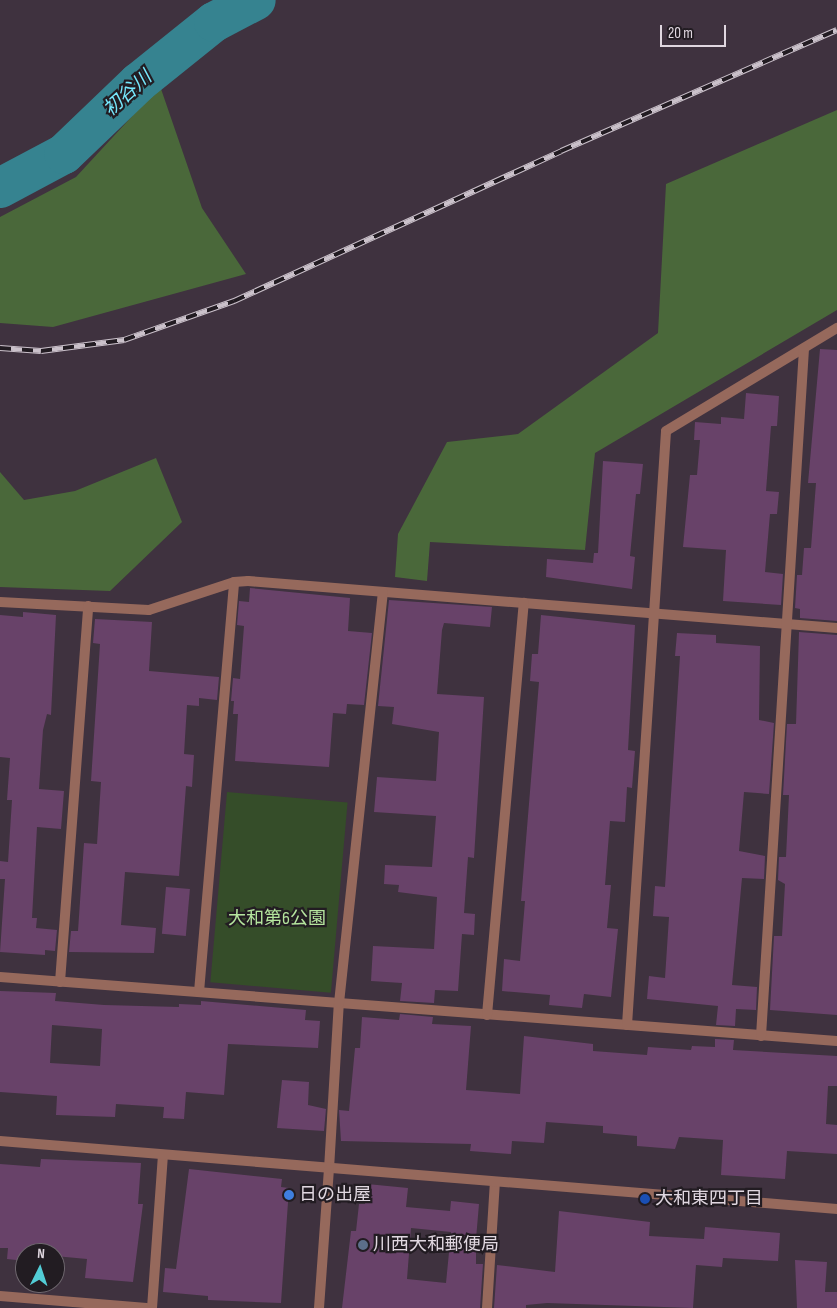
<!DOCTYPE html>
<html>
<head>
<meta charset="utf-8">
<style>
	body { margin:0 }
	#map { position:relative; width:837px; height:1308px; overflow:hidden; background:#3f323f; font-family:"Sofia Sans Condensed","Noto Sans JP",sans-serif }
	div>[style] { position:absolute }
	.green>* { inset:0; background:#354d29; transform-origin:0 0 }
	.forest>* { inset:0; background:#4a683a }
	.river>* { height:40px; margin:-20px; padding:0 20px; transform-origin:20px; border-radius:20px; background:#368390 }
	.building>* { inset:0; background:#684269; transform-origin:0 0 }
	.minor>* { height:10px; margin:-5px; padding:0 5px; transform-origin:5px; border-radius:5px; background:#96695c }
	.tertiary>* { height:10px; margin:-5px; padding:0 5px; transform-origin:5px; border-radius:5px; background:#96695c }
	.rail>* { height:5.5px; margin-top:-2.75px; transform-origin:0; background:repeating-linear-gradient(90deg,#221c22 0 11px,#cac1ca 0 22px); box-sizing:border-box; border-block:1px solid #cac1ca }
	.dots>* { width:14px; height:14px; translate:-50% -50%; box-sizing:border-box; border:2px solid #221c22; border-radius:50% }
	span { translate:-50% -50%; white-space:nowrap; text-align:center; line-height:1.15; -webkit-text-stroke:4.5px #221c22; paint-order:stroke }
	.park-label { font-size:18px; color:#b5e59e }
	.poi-label { font-size:18px; color:#e0d7e0 }
	.left { translate:0 -50%; text-align:left }
	.water-label { font-size:19px; color:#77e9fe; font-style:italic }
	.north { position:absolute; left:15px; top:1243px; width:50px; height:50px; box-sizing:border-box; background:#221c22; border:1px solid #6e676e; border-radius:50%; rotate:4deg; font-size:14px; font-weight:700; line-height:20px; text-align:center; color:#e0d7e0 }
	.north::after { content:''; display:block; margin:auto; width:18px; height:22px; background:#52ccd5; clip-path:polygon(50% 0,100% 100%,50% 72%,0 100%) }
	.scale { position:absolute; left:660px; top:25px; width:66px; height:22px; box-sizing:border-box; border:2px solid #e0d7e0; border-top:0; padding-left:6px; font-size:15px; line-height:18px; white-space:nowrap; color:#e0d7e0; -webkit-text-stroke:4px #221c22; paint-order:stroke }
</style>
</head>
<body>
<div id="map">
	<div class="green">
		<i style="left:227px;top:792px;width:121px;height:191px;rotate:5deg"></i>
	</div>
	<div class="forest">
		<i style="clip-path:polygon(160px 86px,202px 208px,246px 274px,53px 327px,0 323px,0 217px,76px 177px)"></i>
		<i style="clip-path:polygon(837px 110px,837px 310px,595px 453px,585px 550px,430px 542px,427px 581px,395px 577px,398px 534px,447px 442px,518px 434px,658px 333px,666px 184px)"></i>
		<i style="clip-path:polygon(156px 458px,182px 522px,110px 591px,0 587px,0 472px,24px 500px,75px 491px)"></i>
	</div>
	<div class="river">
		<i style="left:0;top:188px;width:72px;rotate:-28deg"></i>
		<i style="left:64px;top:154px;width:103px;rotate:-43.8deg"></i>
		<i style="left:138px;top:83px;width:97px;rotate:-38.8deg"></i>
		<i style="left:214px;top:22px;width:47px;rotate:-27.6deg"></i>
	</div>
	<div class="building">
		<i style="clip-path:polygon(820px 349px,837px 350px,837px 621px,800px 618px,800px 609px,795px 608px,797px 575px,802px 575px,804px 548px,811px 548px,816px 483px,808px 483px)"></i>
		<i style="clip-path:polygon(746px 393px,779px 396px,777px 426px,771px 426px,766px 491px,779px 492px,777px 514px,770px 514px,765px 572px,783px 574px,781px 605px,723px 601px,726px 550px,683px 547px,690px 475px,697px 475px,700px 440px,694px 440px,695px 422px,721px 424px,721px 417px,744px 419px)"></i>
		<i style="clip-path:polygon(603px 461px,643px 464px,640px 494px,636px 494px,630px 556px,635px 557px,632px 589px,546px 577px,547px 559px,593px 563px,594px 553px,598px 553px)"></i>
		<i style="clip-path:polygon(250px 588px,350px 598px,348px 631px,372px 633px,364px 705px,347px 704px,346px 714px,333px 713px,329px 767px,235px 761px,238px 714px,233px 714px,234px 701px,231px 701px,233px 678px,240px 679px,244px 626px,237px 625px,239px 601px,249px 602px)"></i>
		<i style="clip-path:polygon(389px 600px,492px 607px,490px 627px,444px 623px,442px 630px,437px 694px,484px 697px,474px 858px,468px 857px,464px 913px,475px 914px,474px 935px,462px 934px,458px 991px,435px 990px,434px 1003px,400px 1001px,402px 983px,371px 981px,373px 946px,434px 949px,437px 897px,398px 892px,399px 885px,384px 884px,385px 865px,432px 867px,436px 816px,374px 812px,377px 777px,436px 781px,439px 732px,392px 724px,394px 707px,378px 706px)"></i>
		<i style="clip-path:polygon(23px 612px,56px 615px,51px 715px,47px 714px,43px 730px,39px 789px,64px 791px,61px 829px,37px 827px,32px 918px,37px 918px,36px 928px,57px 930px,55px 951px,45px 950px,45px 955px,0 952px,5px 879px,0 879px,0 861px,8px 862px,12px 800px,7px 800px,10px 758px,0 757px,0 615px,23px 617px)"></i>
		<i style="clip-path:polygon(541px 615px,635px 625px,628px 750px,635px 751px,632px 788px,627px 787px,625px 822px,610px 821px,605px 885px,611px 885px,607px 928px,618px 929px,611px 997px,584px 994px,582px 1008px,549px 1005px,550px 995px,502px 991px,504px 959px,520px 961px,525px 901px,521px 901px,539px 682px,530px 681px,532px 654px,538px 654px)"></i>
		<i style="clip-path:polygon(95px 619px,152px 622px,149px 671px,219px 677px,217px 700px,199px 698px,199px 706px,187px 705px,184px 754px,194px 755px,192px 787px,186px 786px,179px 876px,125px 872px,121px 925px,156px 928px,154px 953px,69px 952px,71px 931px,78px 931px,84px 843px,97px 844px,101px 782px,91px 781px,100px 644px,93px 643px)"></i>
		<i style="clip-path:polygon(799px 632px,837px 635px,837px 1015px,770px 1010px,774px 936px,782px 936px,785px 884px,778px 880px,779px 857px,786px 857px,789px 795px,783px 795px,787px 724px,796px 724px)"></i>
		<i style="clip-path:polygon(677px 633px,716px 635px,716px 643px,760px 646px,759px 720px,774px 723px,769px 794px,744px 792px,739px 851px,765px 856px,764px 879px,742px 878px,732px 985px,757px 987px,756px 1010px,736px 1009px,735px 1026px,716px 1025px,718px 1006px,647px 999px,649px 976px,665px 978px,669px 917px,653px 916px,655px 886px,665px 887px,680px 656px,675px 656px)"></i>
		<i style="left:166px;top:887px;width:24px;height:47px;rotate:5deg"></i>
		<i style="clip-path:polygon(evenodd,0 991px,56px 993px,55px 1001px,104px 1005px,179px 1007px,179px 1004px,201px 1005px,201px 1001px,306px 1010px,305px 1020px,320px 1021px,318px 1048px,228px 1044px,224px 1095px,186px 1092px,184px 1119px,163px 1118px,164px 1107px,116px 1104px,115px 1117px,56px 1115px,57px 1096px,0 1092px,0 991px,52px 1025px,102px 1029px,100px 1066px,50px 1063px,52px 1025px)"></i>
		<i style="clip-path:polygon(400px 1014px,433px 1017px,432px 1024px,471px 1026px,466px 1090px,520px 1094px,524px 1036px,593px 1044px,593px 1051px,647px 1055px,648px 1047px,691px 1050px,692px 1046px,715px 1047px,715px 1039px,734px 1040px,733px 1050px,837px 1056px,837px 1086px,828px 1086px,826px 1124px,837px 1125px,837px 1154px,787px 1151px,785px 1179px,721px 1175px,723px 1140px,679px 1137px,675px 1149px,637px 1146px,637px 1136px,603px 1133px,603px 1126px,546px 1122px,544px 1143px,512px 1141px,511px 1154px,470px 1151px,471px 1144px,341px 1141px,339px 1110px,349px 1111px,355px 1048px,360px 1048px,362px 1017px,399px 1020px)"></i>
		<i style="clip-path:polygon(282px 1080px,309px 1082px,308px 1105px,326px 1109px,324px 1131px,277px 1128px)"></i>
		<i style="clip-path:polygon(41px 1159px,141px 1163px,138px 1204px,143px 1204px,133px 1282px,85px 1278px,87px 1259px,55px 1256px,55px 1253px,25px 1253px,25px 1261px,7px 1259px,8px 1248px,0 1248px,0 1164px,40px 1167px)"></i>
		<i style="clip-path:polygon(189px 1169px,282px 1179px,281px 1187px,289px 1188px,281px 1303px,208px 1300px,208px 1296px,163px 1292px,165px 1268px,176px 1269px)"></i>
		<i style="clip-path:polygon(evenodd,367px 1184px,408px 1188px,406px 1207px,450px 1211px,451px 1201px,479px 1204px,476px 1239px,476px 1264px,483px 1264px,480px 1308px,342px 1308px,351px 1231px,356px 1231px,359px 1204px,365px 1204px,367px 1184px,411px 1228px,451px 1232px,446px 1283px,407px 1279px,411px 1228px)"></i>
		<i style="clip-path:polygon(559px 1211px,650px 1222px,649px 1236px,704px 1239px,705px 1227px,780px 1233px,778px 1261px,723px 1258px,722px 1267px,696px 1265px,693px 1308px,547px 1303px,526px 1305px,526px 1308px,494px 1308px,497px 1265px,555px 1272px)"></i>
		<i style="clip-path:polygon(795px 1260px,827px 1262px,825px 1292px,837px 1292px,837px 1308px,797px 1308px)"></i>
	</div>
	<div class="minor">
		<i style="left:0;top:602px;width:149px;rotate:3.1deg"></i>
		<i style="left:149px;top:610px;width:89px;rotate:-18.2deg"></i>
		<i style="left:234px;top:582px;width:14px;rotate:-4deg"></i>
		<i style="left:248px;top:581px;width:591px;rotate:4.56deg"></i>
		<i style="left:0;top:977px;width:839px;rotate:4.37deg"></i>
		<i style="left:60px;top:982px;width:377px;rotate:-85.7deg"></i>
		<i style="left:199px;top:992px;width:411px;rotate:-85.1deg"></i>
		<i style="left:487px;top:1015px;width:414px;rotate:-84.9deg"></i>
		<i style="left:627px;top:1025px;width:595px;rotate:-86.24deg"></i>
		<i style="left:666px;top:431px;width:200px;rotate:-31.1deg"></i>
		<i style="left:761px;top:1036px;width:689px;rotate:-86.42deg"></i>
		<i style="left:329px;top:1169px;width:166px;rotate:-86.6deg"></i>
		<i style="left:339px;top:1003px;width:413px;rotate:-83.9deg"></i>
		<i style="left:0;top:1296px;width:147px;rotate:4.7deg"></i>
		<i style="left:152px;top:1308px;width:152px;rotate:-85.9deg"></i>
		<i style="left:487px;top:1308px;width:126px;rotate:-86.4deg"></i>
	</div>
	<div class="tertiary">
		<i style="left:0;top:1141px;width:840px;rotate:4.64deg"></i>
		<i style="left:319px;top:1308px;width:139px;rotate:-85.9deg"></i>
	</div>
	<div class="rail">
		<i style="left:0;top:348px;width:41px;rotate:4.2deg"></i>
		<i style="left:41px;top:351px;width:84px;rotate:-7.5deg"></i>
		<i style="left:124px;top:340px;width:117px;rotate:-19.5deg"></i>
		<i style="left:234px;top:301px;width:360px;rotate:-24.6deg"></i>
		<i style="left:561px;top:151px;width:301px;rotate:-23.7deg"></i>
	</div>
	<div class="dots">
		<i style="left:289px;top:1195px;background:#3f7fe0"></i>
		<i style="left:645px;top:1199px;background:#1a4fb4"></i>
		<i style="left:363px;top:1245px;background:#5c6f8a"></i>
	</div>
	<div class="park-label">
		<span style="left:277px;top:919px">大和第6公園</span>
	</div>
	<div class="poi-label">
		<span class="left" style="left:299px;top:1195px">日の出屋</span>
		<span class="left" style="left:655px;top:1199px">大和東四丁目</span>
		<span class="left" style="left:373px;top:1245px">川西大和郵便局</span>
	</div>
	<div class="water-label">
		<span style="left:128px;top:94px;rotate:-42deg">初谷川</span>
	</div>
	<div class="north">N</div>
	<div class="scale">20 m</div>
</div>
</body>
</html>
